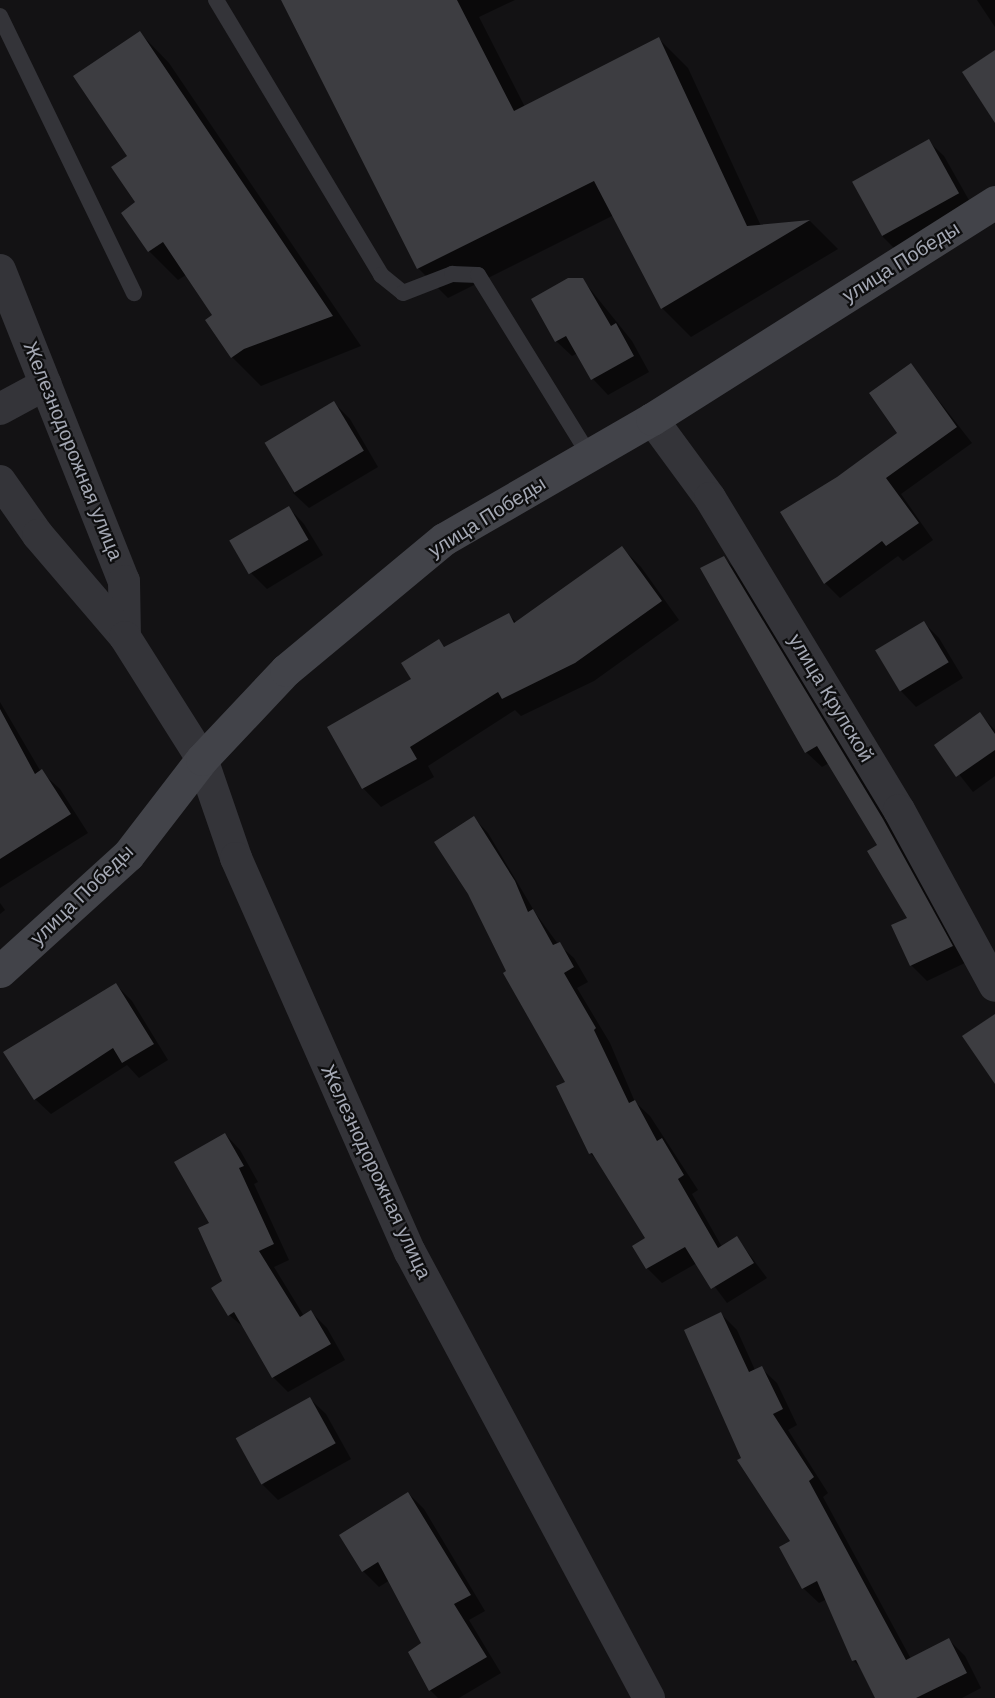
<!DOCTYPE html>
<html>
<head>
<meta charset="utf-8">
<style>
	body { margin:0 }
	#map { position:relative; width:995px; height:1698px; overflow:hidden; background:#131214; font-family:Helvetica,sans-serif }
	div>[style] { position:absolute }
	.shadow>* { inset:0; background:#0007 }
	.building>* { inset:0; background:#3d3d41; transform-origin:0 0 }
	.lane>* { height:16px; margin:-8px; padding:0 8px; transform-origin:8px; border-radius:8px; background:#343439 }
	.street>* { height:32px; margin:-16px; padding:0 16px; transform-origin:16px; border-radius:16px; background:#343439 }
	.secondary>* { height:33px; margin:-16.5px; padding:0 16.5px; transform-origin:16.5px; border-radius:16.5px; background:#424349 }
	span { translate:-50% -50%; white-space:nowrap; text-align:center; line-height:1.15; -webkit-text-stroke:4.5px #0e0e0f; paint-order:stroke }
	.street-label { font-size:20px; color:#a4a8b4 }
</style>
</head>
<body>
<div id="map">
	<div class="shadow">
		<i style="clip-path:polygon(282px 0,515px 0,479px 17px,525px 107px,659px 39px,688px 68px,761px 226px,810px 221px,838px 249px,691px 337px,662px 308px,614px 215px,448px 298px,418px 268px)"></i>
		<i style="clip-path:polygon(977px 0,995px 0,995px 27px)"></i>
		<i style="clip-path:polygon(140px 33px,169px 63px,361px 346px,261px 386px,232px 357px,214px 316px,186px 275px,178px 280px,149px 251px,130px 156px)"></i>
		<i style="clip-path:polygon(928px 141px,944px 156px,974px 209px,899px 253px,883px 237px,855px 183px)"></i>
		<i style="clip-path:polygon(582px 279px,632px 341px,649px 372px,608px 395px,593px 379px,578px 353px,572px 356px,556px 341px)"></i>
		<i style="clip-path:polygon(911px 365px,972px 443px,901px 494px,933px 540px,903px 561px,898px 556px,840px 598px,825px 583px,899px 433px)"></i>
		<i style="clip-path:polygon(334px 403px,350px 419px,378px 467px,309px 508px,293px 493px)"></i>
		<i style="clip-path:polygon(289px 508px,304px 524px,323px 555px,267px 589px,251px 573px)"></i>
		<i style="clip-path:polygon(622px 548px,641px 567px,679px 620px,594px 681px,521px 716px,515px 710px,428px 766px,434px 777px,381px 807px,363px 788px,413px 680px,438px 641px,446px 648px,509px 615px,517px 623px)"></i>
		<i style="clip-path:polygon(724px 558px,739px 573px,899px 836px,967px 962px,927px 981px,911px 965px,909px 919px,879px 846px,829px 763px,822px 767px,806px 752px)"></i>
		<i style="clip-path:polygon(924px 623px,939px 638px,963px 678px,916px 707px,901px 691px)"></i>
		<i style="clip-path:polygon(0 702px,41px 772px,60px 789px,88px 833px,0 888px)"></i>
		<i style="clip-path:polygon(979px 714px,995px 730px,995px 776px,973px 792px,936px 745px)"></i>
		<i style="clip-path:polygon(474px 818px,488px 833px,536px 914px,558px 944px,574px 958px,588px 982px,577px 988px,610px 1043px,635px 1102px,650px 1116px,698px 1190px,692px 1194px,722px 1247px,737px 1238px,767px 1278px,727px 1303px,697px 1263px,662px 1283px,647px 1268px,647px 1238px,602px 1165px,590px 1153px)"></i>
		<i style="clip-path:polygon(0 903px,5px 910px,0 914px)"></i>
		<i style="clip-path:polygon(116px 985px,132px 1001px,168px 1060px,139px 1078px,127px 1065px,51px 1114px,35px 1099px)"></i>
		<i style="clip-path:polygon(225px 1134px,240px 1150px,258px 1182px,254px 1184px,289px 1260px,274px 1267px,304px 1316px,311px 1312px,327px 1328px,345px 1360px,288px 1392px,273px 1377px,246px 1329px,229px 1315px,211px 1223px)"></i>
		<i style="clip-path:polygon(721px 1314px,737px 1330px,755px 1370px,761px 1368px,777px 1383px,797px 1425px,788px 1430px,828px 1493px,823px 1497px,911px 1659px,949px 1640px,965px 1656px,981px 1688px,962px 1698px,877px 1698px,863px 1670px,853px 1660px,827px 1599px,819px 1603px,803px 1588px,792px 1542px,743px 1458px)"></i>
		<i style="clip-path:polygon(310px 1399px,326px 1414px,351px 1459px,278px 1500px,263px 1485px)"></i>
		<i style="clip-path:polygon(408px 1493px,424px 1509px,485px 1611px,469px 1620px,501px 1673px,459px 1698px,438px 1698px,430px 1690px,410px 1652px,423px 1643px,390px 1580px,379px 1587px,363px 1571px,341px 1536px)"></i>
	</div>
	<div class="building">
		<i style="clip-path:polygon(281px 0,457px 0,514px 111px,659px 37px,747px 226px,810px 220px,661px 309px,594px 181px,417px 269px)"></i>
		<i style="clip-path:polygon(140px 31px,333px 316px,244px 349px,231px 358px,205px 320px,212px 315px,163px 242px,148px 252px,121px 213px,135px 202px,111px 167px,127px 156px,73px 76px)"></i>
		<i style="clip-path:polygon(995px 50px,995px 123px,962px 72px)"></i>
		<i style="left:929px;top:139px;width:62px;height:88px;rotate:61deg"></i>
		<i style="clip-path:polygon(568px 278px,583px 278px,611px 326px,616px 323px,634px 356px,591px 380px,566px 336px,555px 342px,531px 299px)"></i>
		<i style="clip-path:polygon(911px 363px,957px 427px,886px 478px,919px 523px,886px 546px,882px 541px,824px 584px,780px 512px,837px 477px,897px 433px,869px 393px)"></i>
		<i style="left:334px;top:401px;width:58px;height:81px;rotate:59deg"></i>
		<i style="left:289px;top:506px;width:39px;height:69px;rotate:60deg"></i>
		<i style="clip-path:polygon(622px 546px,662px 601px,575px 663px,502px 699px,498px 692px,410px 747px,417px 759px,362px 789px,327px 727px,411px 679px,401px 663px,439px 639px,444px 647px,509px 613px,514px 623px)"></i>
		<i style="clip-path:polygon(724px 556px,883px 819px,953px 946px,910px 966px,891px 925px,907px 918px,867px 851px,877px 845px,817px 746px,805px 753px,700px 568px)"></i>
		<i style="left:924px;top:621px;width:48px;height:57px;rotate:59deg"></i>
		<i style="clip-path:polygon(0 709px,35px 774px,42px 769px,71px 814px,0 859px)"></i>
		<i style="clip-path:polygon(980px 712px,995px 734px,995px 750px,956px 777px,934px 745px)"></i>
		<i style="clip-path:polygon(474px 816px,515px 881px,528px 912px,533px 909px,553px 945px,560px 942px,574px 967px,564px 973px,596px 1028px,594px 1030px,629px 1103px,635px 1100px,657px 1141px,662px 1138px,684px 1175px,678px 1179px,718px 1248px,737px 1236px,754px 1263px,711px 1289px,685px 1247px,646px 1269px,632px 1246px,645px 1238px,592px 1153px,589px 1154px,556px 1086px,565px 1082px,503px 973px,506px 971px,468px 894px,434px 842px)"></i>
		<i style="clip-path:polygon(116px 983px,154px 1044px,122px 1063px,113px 1048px,34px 1100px,3px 1052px)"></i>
		<i style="clip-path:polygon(995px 1014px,995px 1084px,962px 1036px)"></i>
		<i style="clip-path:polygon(225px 1133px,244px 1166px,239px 1168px,274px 1244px,259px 1251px,300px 1317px,311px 1310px,331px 1344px,272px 1378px,234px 1312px,228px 1316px,211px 1288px,222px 1281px,198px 1228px,209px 1223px,174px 1162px)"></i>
		<i style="clip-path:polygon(721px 1312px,749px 1372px,762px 1366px,783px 1409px,773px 1414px,814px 1477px,809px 1481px,906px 1660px,949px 1638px,967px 1673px,916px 1698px,875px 1698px,856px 1660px,852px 1661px,817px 1581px,802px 1589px,779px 1547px,790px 1541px,737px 1460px,741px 1458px,684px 1330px)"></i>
		<i style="left:310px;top:1397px;width:53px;height:85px;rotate:61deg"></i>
		<i style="clip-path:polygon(408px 1492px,471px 1595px,454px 1604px,487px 1657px,429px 1691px,408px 1652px,421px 1643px,378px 1562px,362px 1572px,339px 1535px)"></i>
	</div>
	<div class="lane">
		<i style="left:216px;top:0;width:321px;rotate:59deg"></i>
		<i style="left:381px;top:275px;width:28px;rotate:39deg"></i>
		<i style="left:403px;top:293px;width:53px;rotate:-21.2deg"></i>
		<i style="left:452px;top:274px;width:26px;rotate:2deg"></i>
		<i style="left:478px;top:275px;width:211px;rotate:58.3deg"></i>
		<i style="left:0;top:16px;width:308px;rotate:64.2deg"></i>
	</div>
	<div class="street">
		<i style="left:0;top:270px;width:335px;rotate:68.3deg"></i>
		<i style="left:124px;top:581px;width:56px;rotate:89deg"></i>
		<i style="left:0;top:409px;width:52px;rotate:-28.5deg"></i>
		<i style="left:652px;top:419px;width:98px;rotate:53.7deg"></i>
		<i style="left:710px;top:498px;width:365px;rotate:58.8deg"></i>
		<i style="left:899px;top:810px;width:200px;rotate:61.4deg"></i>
		<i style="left:0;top:481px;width:66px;rotate:54.9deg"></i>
		<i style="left:38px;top:535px;width:134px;rotate:49.5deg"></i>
		<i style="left:125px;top:637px;width:144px;rotate:57.7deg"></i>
		<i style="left:202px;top:759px;width:105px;rotate:71deg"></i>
		<i style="left:236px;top:858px;width:431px;rotate:66.2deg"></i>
		<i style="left:410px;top:1252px;width:506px;rotate:61.81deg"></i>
	</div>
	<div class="secondary">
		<i style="left:0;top:971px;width:173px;rotate:-42.2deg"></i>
		<i style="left:128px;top:855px;width:121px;rotate:-52.4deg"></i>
		<i style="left:202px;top:759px;width:122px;rotate:-46.7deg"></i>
		<i style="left:286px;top:670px;width:205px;rotate:-39.7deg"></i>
		<i style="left:444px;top:539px;width:240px;rotate:-30deg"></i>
		<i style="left:652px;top:419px;width:406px;rotate:-32.3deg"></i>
	</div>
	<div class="street-label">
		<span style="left:901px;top:262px;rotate:-32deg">улица Победы</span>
		<span style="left:73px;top:451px;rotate:68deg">Железнодорожная улица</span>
		<span style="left:487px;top:517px;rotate:-32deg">улица Победы</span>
		<span style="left:831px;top:698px;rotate:59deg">улица Крупской</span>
		<span style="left:82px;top:895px;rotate:-44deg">улица Победы</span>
		<span style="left:376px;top:1172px;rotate:65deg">Железнодорожная улица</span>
	</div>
</div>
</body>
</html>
